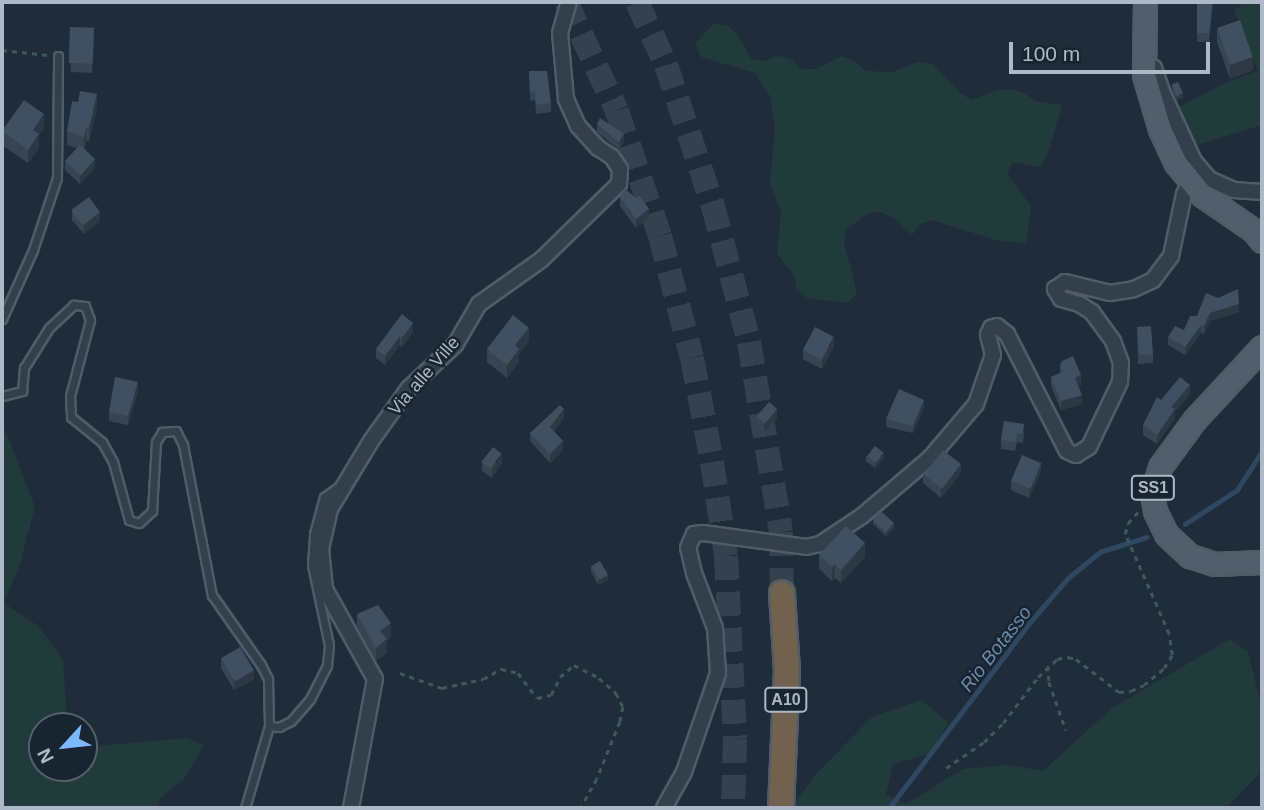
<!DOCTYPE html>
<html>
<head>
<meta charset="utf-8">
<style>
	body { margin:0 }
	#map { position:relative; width:1264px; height:810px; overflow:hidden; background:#1f2d3a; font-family:Helvetica,sans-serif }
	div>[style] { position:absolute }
	.green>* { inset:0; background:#213b3b }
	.stream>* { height:4.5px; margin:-2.25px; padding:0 2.25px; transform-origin:2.25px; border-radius:2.25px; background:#2f4861 }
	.motorway-tunnel>* { height:24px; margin-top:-12px; transform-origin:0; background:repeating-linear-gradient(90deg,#34424f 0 24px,transparent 0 36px) }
	.path>* { height:2.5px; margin-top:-1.25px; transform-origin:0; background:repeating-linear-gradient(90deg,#3f5859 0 5px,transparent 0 10px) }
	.roads { filter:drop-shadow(2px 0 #505c68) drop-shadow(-2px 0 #505c68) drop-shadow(0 2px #505c68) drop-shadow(0 -2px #505c68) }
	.service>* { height:7px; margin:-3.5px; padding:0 3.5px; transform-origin:3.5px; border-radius:3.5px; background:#333f4b }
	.minor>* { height:14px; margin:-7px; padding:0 7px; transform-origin:7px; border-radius:7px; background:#333f4b }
	.primary>* { height:21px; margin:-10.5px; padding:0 10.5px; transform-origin:10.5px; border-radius:10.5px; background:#515e6b }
	.motorway>* { height:24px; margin:-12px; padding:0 12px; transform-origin:12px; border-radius:12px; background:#71614f }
	.wall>* { inset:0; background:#374553 }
	.shaded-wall>* { inset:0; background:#2d3843 }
	.building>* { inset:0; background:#405060; transform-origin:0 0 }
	span { translate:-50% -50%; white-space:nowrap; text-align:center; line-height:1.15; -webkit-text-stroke:5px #18242f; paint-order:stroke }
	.shield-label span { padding:2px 5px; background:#18242f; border:2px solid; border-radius:5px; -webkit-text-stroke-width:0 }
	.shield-label { font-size:16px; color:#adb9c7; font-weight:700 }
	.street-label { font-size:18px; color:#adb9c7 }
	.water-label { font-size:19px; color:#6b8dad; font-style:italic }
	.frame { position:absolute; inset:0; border:4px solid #adb9c7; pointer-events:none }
	.north { position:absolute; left:28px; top:712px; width:70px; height:70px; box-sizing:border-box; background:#18242f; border:2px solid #54606c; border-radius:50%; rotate:243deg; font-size:19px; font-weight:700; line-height:28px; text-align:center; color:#adb9c7 }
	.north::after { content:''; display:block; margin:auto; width:24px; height:32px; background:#7ab9ff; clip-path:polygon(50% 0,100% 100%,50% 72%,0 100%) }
	.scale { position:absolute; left:1009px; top:42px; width:201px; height:32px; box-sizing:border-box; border:4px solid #adb9c7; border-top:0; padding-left:9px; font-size:21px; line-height:24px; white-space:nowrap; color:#adb9c7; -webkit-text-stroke:5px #18242f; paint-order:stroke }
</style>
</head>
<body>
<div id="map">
	<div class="green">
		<i style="clip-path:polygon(1246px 2px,1262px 2px,1262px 125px,1194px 146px,1175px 109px,1223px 84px,1258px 71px,1234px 10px)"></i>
		<i style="clip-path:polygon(714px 23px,728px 26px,738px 35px,751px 59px,765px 61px,778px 56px,791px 59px,802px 69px,816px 69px,842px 56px,856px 62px,865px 71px,892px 72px,918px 62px,933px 64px,960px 93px,971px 100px,997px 90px,1011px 89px,1024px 93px,1035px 101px,1062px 105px,1047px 156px,1040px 167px,1013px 162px,1007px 174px,1031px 206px,1026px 243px,999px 241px,932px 220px,920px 224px,912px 235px,894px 218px,881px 212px,868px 213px,846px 230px,844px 243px,857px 293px,847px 303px,807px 298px,796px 289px,795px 276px,777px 254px,781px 211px,770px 184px,775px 127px,770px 96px,755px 73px,701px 57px,695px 44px)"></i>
		<i style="clip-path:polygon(2px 422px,35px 507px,19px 567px,4px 603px,38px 626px,63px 659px,67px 718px,76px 726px,42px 726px,42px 768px,84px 768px,84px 734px,97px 746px,187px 738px,204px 745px,184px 779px,159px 799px,158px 808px,2px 808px)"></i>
		<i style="clip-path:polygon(1230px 639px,1248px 652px,1262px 710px,1262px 771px,1226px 808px,796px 808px,796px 801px,816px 774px,872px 717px,921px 700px,949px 723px,929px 754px,893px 764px,886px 795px,906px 804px,963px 769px,1008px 765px,1043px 771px,1112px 708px)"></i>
	</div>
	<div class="stream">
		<i style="left:1185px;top:524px;width:62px;rotate:-33.2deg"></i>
		<i style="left:1237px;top:490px;width:46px;rotate:-57.3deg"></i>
		<i style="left:889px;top:808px;width:235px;rotate:-52.8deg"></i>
		<i style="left:1031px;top:621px;width:57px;rotate:-49.3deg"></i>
		<i style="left:1068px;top:578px;width:41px;rotate:-39.1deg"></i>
		<i style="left:1100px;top:552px;width:49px;rotate:-17.7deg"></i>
	</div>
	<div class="motorway-tunnel">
		<i style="left:566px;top:2px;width:120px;rotate:64.9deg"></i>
		<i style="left:617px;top:111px;width:132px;rotate:71deg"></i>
		<i style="left:660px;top:236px;width:126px;rotate:75.3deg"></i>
		<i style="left:692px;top:358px;width:106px;rotate:79.1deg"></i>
		<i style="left:712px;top:462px;width:95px;rotate:81.5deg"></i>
		<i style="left:726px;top:556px;width:183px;rotate:87.2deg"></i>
		<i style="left:735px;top:739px;width:69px;rotate:91.7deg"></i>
		<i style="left:637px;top:2px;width:69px;rotate:65.3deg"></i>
		<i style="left:666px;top:65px;width:149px;rotate:71.6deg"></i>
		<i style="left:713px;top:206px;width:141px;rotate:75.2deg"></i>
		<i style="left:749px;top:342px;width:193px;rotate:80.4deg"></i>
		<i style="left:781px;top:532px;width:61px;rotate:89.1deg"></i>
	</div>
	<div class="path">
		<i style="left:2px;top:50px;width:46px;rotate:6.2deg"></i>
		<i style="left:1048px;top:666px;width:16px;rotate:86deg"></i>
		<i style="left:1049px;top:682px;width:51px;rotate:70.5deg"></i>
		<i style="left:400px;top:673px;width:45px;rotate:19.7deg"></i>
		<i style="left:442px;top:688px;width:42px;rotate:-12.4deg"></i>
		<i style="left:483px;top:679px;width:21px;rotate:-29deg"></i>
		<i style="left:501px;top:669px;width:17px;rotate:13deg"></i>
		<i style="left:518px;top:673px;width:31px;rotate:53deg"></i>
		<i style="left:537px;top:698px;width:14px;rotate:-12deg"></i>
		<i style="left:551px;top:695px;width:20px;rotate:-63deg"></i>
		<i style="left:560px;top:677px;width:18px;rotate:-41deg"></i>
		<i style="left:574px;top:665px;width:28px;rotate:27deg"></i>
		<i style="left:599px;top:678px;width:23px;rotate:41deg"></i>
		<i style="left:616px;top:693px;width:16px;rotate:63deg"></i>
		<i style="left:623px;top:707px;width:15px;rotate:101deg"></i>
		<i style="left:620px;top:722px;width:61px;rotate:112deg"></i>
		<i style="left:597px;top:779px;width:33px;rotate:119deg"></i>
		<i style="left:946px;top:768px;width:46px;rotate:-34.4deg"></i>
		<i style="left:984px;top:742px;width:27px;rotate:-45deg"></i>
		<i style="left:1003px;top:723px;width:58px;rotate:-52.7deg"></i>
		<i style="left:1038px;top:677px;width:26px;rotate:-43deg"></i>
		<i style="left:1057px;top:659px;width:11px;rotate:-10deg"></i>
		<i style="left:1068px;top:657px;width:8px;rotate:14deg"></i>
		<i style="left:1076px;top:659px;width:54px;rotate:37.5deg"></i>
		<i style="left:1119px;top:692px;width:12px;rotate:-5deg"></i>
		<i style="left:1131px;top:691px;width:14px;rotate:-25deg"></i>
		<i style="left:1144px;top:685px;width:26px;rotate:-40deg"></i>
		<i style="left:1164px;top:668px;width:15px;rotate:-58deg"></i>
		<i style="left:1172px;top:655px;width:21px;rotate:-98deg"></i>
		<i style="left:1169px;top:634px;width:109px;rotate:-113.7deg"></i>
		<i style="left:1125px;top:534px;width:11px;rotate:-75deg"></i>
		<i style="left:1128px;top:523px;width:15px;rotate:-48deg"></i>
	</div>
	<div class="roads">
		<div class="service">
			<i style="left:2px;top:319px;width:76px;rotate:-65.8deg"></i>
			<i style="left:33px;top:250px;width:76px;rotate:-71.6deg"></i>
			<i style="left:57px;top:178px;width:122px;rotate:-89.5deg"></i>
			<i style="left:2px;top:396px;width:21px;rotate:-14deg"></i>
			<i style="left:22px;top:391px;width:23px;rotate:-85deg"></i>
			<i style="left:24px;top:368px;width:47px;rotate:-58deg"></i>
			<i style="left:49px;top:328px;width:34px;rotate:-43deg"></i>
			<i style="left:74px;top:305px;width:11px;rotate:5deg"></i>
			<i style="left:85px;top:306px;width:15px;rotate:70deg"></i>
			<i style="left:90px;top:320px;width:79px;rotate:104.7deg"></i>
			<i style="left:70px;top:396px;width:21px;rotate:87deg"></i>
			<i style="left:71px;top:417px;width:40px;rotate:39deg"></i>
			<i style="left:102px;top:442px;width:23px;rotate:61deg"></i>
			<i style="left:113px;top:462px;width:60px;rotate:74.6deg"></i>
			<i style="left:129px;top:520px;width:10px;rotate:17deg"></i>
			<i style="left:139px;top:523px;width:18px;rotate:-43deg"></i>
			<i style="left:152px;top:511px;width:69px;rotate:-86.7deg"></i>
			<i style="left:156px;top:442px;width:12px;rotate:-59deg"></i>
			<i style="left:162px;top:432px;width:14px;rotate:-4deg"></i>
			<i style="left:176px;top:431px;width:16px;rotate:63deg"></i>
			<i style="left:183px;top:445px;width:153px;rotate:79.1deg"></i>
			<i style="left:212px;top:595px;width:85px;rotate:55deg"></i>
			<i style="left:261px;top:665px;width:16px;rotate:63deg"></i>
			<i style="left:268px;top:679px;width:47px;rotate:88.8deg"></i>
			<i style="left:269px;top:726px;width:10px;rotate:6deg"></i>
			<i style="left:279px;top:727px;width:13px;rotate:-27deg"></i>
			<i style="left:291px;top:721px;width:29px;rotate:-49deg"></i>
			<i style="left:310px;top:699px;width:38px;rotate:-63deg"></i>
			<i style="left:327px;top:665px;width:20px;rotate:-84deg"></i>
			<i style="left:329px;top:645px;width:82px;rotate:-102deg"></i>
			<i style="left:312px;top:565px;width:31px;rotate:-86deg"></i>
			<i style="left:314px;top:534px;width:38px;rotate:-75deg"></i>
			<i style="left:324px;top:497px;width:19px;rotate:-35deg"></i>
			<i style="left:245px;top:808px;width:85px;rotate:-73.7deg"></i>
		</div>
		<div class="minor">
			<i style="left:1143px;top:63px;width:12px;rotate:24deg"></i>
			<i style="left:1154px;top:68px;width:28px;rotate:71deg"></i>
			<i style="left:1163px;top:94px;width:74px;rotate:65.2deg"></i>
			<i style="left:1194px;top:161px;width:23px;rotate:50deg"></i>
			<i style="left:1209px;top:179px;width:27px;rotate:24deg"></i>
			<i style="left:1234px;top:190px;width:28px;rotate:4deg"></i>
			<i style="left:351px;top:808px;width:131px;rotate:-79.5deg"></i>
			<i style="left:375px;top:679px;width:103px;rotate:-119.1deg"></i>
			<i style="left:325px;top:589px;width:40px;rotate:-95.7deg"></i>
			<i style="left:321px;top:549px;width:41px;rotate:-77.3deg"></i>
			<i style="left:330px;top:509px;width:79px;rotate:-58.9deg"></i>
			<i style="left:371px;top:441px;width:65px;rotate:-54.4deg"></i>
			<i style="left:409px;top:388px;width:63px;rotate:-43.1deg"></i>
			<i style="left:455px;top:345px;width:48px;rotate:-59.7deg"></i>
			<i style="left:479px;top:304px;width:76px;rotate:-35.4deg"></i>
			<i style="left:541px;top:260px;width:109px;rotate:-44.3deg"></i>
			<i style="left:619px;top:184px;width:15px;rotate:-86deg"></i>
			<i style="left:620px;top:169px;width:14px;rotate:-124deg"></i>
			<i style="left:612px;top:157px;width:17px;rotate:-147deg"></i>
			<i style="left:598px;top:148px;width:30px;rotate:-132deg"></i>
			<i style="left:578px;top:126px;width:30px;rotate:-114deg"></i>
			<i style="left:566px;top:99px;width:66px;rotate:-95.2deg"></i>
			<i style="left:560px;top:33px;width:32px;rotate:-74deg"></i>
			<i style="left:664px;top:808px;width:41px;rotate:-60.9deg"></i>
			<i style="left:684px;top:772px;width:105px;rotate:-71deg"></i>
			<i style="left:718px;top:673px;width:45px;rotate:-93.8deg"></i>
			<i style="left:715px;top:628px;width:59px;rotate:-110.9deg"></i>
			<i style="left:694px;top:573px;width:26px;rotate:-103deg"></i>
			<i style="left:688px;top:548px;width:15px;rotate:-67deg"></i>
			<i style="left:694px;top:534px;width:9px;rotate:-6deg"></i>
			<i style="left:703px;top:533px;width:104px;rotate:7.7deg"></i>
			<i style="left:806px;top:547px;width:14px;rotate:-12deg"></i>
			<i style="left:820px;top:544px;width:50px;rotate:-33.7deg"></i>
			<i style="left:862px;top:516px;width:89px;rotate:-40.5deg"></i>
			<i style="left:930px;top:458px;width:71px;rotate:-49.6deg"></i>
			<i style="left:976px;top:404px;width:52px;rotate:-70.9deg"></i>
			<i style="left:993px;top:355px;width:21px;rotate:-104deg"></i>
			<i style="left:988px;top:335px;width:8px;rotate:-67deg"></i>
			<i style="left:991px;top:328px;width:6px;rotate:-18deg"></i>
			<i style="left:997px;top:326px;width:13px;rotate:39deg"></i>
			<i style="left:1007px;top:334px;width:131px;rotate:62.9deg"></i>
			<i style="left:1067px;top:451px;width:10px;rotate:24deg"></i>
			<i style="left:1076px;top:455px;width:15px;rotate:-32deg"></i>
			<i style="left:1089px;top:447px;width:72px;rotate:-64.5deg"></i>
			<i style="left:1120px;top:382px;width:19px;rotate:-87deg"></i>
			<i style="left:1121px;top:363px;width:23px;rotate:-110deg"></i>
			<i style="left:1113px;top:341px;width:36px;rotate:-126deg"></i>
			<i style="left:1092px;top:312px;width:15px;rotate:-148deg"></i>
			<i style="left:1079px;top:304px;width:19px;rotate:-164deg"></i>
			<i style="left:1061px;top:299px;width:12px;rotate:-121deg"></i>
			<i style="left:1055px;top:289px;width:12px;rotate:-35deg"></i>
			<i style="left:1065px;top:282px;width:46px;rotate:13.7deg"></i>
			<i style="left:1110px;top:293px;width:24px;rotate:-9deg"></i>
			<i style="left:1134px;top:289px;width:21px;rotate:-25deg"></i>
			<i style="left:1153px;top:280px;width:30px;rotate:-53deg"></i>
			<i style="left:1171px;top:256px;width:63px;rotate:-78.2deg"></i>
			<i style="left:1184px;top:194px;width:13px;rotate:-61deg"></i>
		</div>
		<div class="primary">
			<i style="left:1145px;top:2px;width:73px;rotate:90.8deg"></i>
			<i style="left:1144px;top:75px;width:56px;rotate:73.5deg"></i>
			<i style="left:1160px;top:129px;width:38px;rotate:65deg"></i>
			<i style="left:1176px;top:163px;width:41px;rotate:50.9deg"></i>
			<i style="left:1202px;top:195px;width:62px;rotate:34.5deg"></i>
			<i style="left:1253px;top:230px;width:14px;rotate:51deg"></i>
			<i style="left:1262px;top:347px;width:98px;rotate:132.9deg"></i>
			<i style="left:1195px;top:419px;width:59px;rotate:126.1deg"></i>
			<i style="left:1160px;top:467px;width:28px;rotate:107deg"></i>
			<i style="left:1152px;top:494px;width:17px;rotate:80deg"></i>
			<i style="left:1155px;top:511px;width:25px;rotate:64deg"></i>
			<i style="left:1166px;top:534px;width:33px;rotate:43deg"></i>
			<i style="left:1190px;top:556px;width:25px;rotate:18deg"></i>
			<i style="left:1214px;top:564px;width:48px;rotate:-2.4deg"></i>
		</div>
		<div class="motorway">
			<i style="left:781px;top:808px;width:137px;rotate:-87.5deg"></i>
			<i style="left:787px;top:671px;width:78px;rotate:-93.7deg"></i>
		</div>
	</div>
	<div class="wall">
		<i style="clip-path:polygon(1197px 2px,1213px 2px,1209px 42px,1197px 42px)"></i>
		<i style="clip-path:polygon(70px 27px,94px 37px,92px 73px,71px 72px)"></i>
		<i style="clip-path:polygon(1217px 28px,1253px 70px,1230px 79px,1217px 42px)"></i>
		<i style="clip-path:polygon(529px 71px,551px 103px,551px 112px,536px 114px,535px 100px,530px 101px)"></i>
		<i style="clip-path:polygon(1172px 85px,1183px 98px,1177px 100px,1172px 89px)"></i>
		<i style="clip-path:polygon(97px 107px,89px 141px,86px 141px,85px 149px,95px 168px,80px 184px,65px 170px,65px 161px,77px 148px,67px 145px,67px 131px)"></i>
		<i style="clip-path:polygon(597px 124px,624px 142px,619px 150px,597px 132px)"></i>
		<i style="clip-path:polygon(44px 128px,39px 135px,39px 148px,28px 163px,2px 145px,2px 131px)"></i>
		<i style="clip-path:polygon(620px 197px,649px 218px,636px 228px,620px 206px)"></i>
		<i style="clip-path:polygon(72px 211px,100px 221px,84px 234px,72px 220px)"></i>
		<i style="clip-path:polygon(1239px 312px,1210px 321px,1204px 334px,1201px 333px,1185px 355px,1168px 345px,1168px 337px,1184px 330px,1197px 316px)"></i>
		<i style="clip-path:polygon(402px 314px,413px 332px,402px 347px,400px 345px,385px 365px,376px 358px,376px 349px)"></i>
		<i style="clip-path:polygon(1137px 327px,1153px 354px,1153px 363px,1138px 364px)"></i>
		<i style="clip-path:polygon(529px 341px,519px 354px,519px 362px,507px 378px,487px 362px,487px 349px)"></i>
		<i style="clip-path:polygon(834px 346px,822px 369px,803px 359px,803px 350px)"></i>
		<i style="clip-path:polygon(1060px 365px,1081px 384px,1078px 386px,1082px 404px,1061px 410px,1051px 386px,1051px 377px,1060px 373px)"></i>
		<i style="clip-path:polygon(138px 391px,128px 425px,109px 421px,109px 412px)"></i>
		<i style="clip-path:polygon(1190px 394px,1175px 412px,1175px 418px,1157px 444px,1143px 435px,1143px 425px,1161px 400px)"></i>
		<i style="clip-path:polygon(924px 407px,913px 433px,886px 427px,886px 419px)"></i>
		<i style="clip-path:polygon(756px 416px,777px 418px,764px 432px,756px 425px)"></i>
		<i style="clip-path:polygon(564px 418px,554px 431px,563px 450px,550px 463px,530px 441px,530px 433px)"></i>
		<i style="clip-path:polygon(1004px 421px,1024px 433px,1023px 443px,1017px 442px,1015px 451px,1001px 449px,1001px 440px)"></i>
		<i style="clip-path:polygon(866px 456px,884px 458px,875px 468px,866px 461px)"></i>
		<i style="clip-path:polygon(482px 462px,502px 463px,492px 478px,482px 471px)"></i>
		<i style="clip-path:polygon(1041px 472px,1029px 498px,1011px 490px,1011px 481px)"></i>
		<i style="clip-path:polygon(961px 473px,941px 498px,923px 483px,923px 474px)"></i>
		<i style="clip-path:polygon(873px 520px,894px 528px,886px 536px,873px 524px)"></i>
		<i style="clip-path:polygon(819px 555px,865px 557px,841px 583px,835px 578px,832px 581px,819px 569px)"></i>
		<i style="clip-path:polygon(591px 566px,608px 580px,598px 585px,591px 571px)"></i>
		<i style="clip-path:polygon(357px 614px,391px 636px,387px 640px,387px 653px,376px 661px,357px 627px)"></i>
		<i style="clip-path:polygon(221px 659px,254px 679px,234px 690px,221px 668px)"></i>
	</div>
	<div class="shaded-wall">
		<i style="clip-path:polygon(1253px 57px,1253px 70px,1230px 79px,1230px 65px)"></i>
		<i style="clip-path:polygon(1183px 93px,1183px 98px,1177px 100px,1177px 96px)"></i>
		<i style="clip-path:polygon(97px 94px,97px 107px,89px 141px,89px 128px)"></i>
		<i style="clip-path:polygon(44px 114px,44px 128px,39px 135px,39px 148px,28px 163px,28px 150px,33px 130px)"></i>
		<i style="clip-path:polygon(86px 127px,86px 141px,84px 150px,84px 137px)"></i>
		<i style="clip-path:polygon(624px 134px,624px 142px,619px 150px,619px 142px)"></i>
		<i style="clip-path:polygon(95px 159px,95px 168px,80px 184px,80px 175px)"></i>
		<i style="clip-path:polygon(649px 209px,649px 218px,636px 228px,636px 219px)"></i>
		<i style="clip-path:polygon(100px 212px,100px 221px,84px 234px,84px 225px)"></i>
		<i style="clip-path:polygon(1239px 304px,1239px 312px,1210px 321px,1204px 334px,1204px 326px,1210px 313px)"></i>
		<i style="clip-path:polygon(413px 323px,413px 332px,402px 347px,402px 338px)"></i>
		<i style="clip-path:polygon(1201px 325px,1201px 333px,1185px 355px,1185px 347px)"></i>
		<i style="clip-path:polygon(529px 328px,529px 341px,519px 354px,519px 362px,507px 378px,507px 365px,515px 345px)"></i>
		<i style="clip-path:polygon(400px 336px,400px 345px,385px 365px,385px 356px)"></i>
		<i style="clip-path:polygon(834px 337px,834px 346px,822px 369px,822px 360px)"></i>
		<i style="clip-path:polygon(1081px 375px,1081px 384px,1075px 387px,1075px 378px)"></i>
		<i style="clip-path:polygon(138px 382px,138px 391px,128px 425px,128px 416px)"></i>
		<i style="clip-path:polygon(1190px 385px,1190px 394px,1175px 412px,1175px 418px,1157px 444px,1157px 435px,1171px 407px)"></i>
		<i style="clip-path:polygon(1082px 395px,1082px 404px,1061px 410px,1061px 401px)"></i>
		<i style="clip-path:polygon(924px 400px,924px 407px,913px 433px,913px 426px)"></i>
		<i style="clip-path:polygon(564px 409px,564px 418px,550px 436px,550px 427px)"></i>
		<i style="clip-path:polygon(777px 409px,777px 418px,764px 432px,764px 423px)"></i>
		<i style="clip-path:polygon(563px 441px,563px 450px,550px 463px,550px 454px)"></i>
		<i style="clip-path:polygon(884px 453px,884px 458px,875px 468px,875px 464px)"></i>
		<i style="clip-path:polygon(502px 454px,502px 463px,492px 478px,492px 469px)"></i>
		<i style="clip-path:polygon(1041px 463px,1041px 472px,1029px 498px,1029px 489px)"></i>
		<i style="clip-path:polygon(961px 464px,961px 473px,941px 498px,941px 489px)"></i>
		<i style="clip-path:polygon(894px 523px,894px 528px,886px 536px,886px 532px)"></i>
		<i style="clip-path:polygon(865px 543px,865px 557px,841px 583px,841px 570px)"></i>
		<i style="clip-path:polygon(835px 564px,835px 578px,832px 581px,832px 567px)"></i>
		<i style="clip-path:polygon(608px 575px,608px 580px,598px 585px,598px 580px)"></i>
		<i style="clip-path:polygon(391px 623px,391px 636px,387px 640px,387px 653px,376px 661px,376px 648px,380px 631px)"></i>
		<i style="clip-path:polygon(254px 670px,254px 679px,234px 690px,234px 681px)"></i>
	</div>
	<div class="building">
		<i style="clip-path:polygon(1197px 2px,1212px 2px,1209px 33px,1197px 33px)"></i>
		<i style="left:1240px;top:20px;width:39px;height:24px;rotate:71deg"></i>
		<i style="left:70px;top:27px;width:24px;height:36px;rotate:2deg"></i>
		<i style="clip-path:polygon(529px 71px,547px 71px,551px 103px,536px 105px,535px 91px,530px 92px)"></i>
		<i style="left:1178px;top:82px;width:12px;height:7px;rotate:66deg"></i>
		<i style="clip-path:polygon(80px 91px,97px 94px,89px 128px,86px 127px,84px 137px,67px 131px,72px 101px,78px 102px)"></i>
		<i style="clip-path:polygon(24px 100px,44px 114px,33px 130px,39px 134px,28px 150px,2px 131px)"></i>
		<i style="clip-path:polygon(600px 118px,624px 134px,619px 142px,597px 124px)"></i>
		<i style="left:80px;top:145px;width:21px;height:22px;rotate:43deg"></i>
		<i style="clip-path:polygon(625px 189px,636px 198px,640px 196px,649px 209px,636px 219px,620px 197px)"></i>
		<i style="left:89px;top:197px;width:19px;height:22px;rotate:54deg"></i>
		<i style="clip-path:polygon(1238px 289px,1239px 304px,1210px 313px,1204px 326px,1201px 325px,1185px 347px,1168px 337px,1175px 326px,1184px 330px,1190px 316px,1197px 316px,1206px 293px,1218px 298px)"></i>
		<i style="clip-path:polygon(402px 314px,413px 323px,402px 338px,400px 336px,385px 356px,376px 349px)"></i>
		<i style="clip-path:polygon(513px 315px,529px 328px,515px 345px,519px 349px,507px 365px,487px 349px)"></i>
		<i style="left:1151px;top:326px;width:28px;height:14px;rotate:86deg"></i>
		<i style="left:815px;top:327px;width:21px;height:26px;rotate:28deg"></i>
		<i style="clip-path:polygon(1073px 356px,1081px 375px,1075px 378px,1082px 395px,1061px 401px,1051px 377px,1063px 372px,1060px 365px,1062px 361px)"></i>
		<i style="clip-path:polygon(115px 377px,138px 382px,128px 416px,109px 412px)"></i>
		<i style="clip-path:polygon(1180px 377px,1190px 385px,1171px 407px,1175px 409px,1157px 435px,1143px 425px,1157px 397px,1161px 400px)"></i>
		<i style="clip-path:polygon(899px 389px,924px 400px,913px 426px,886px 419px)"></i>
		<i style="left:769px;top:402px;width:11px;height:19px;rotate:41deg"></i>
		<i style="clip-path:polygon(560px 405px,564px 409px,550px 427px,563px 441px,550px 454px,530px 433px)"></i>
		<i style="clip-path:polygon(1004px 421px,1024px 424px,1023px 434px,1017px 433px,1015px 442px,1001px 440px)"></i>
		<i style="left:875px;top:446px;width:11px;height:13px;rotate:38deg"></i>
		<i style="left:493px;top:447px;width:11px;height:19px;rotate:38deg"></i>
		<i style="left:943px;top:450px;width:23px;height:31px;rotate:38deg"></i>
		<i style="left:1022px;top:455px;width:21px;height:28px;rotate:23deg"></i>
		<i style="left:881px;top:511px;width:18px;height:12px;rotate:43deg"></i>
		<i style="clip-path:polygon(846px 526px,865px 543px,841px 570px,835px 564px,832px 567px,819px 555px)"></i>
		<i style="left:600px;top:561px;width:16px;height:10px;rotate:60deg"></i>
		<i style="clip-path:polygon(378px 605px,391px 623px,380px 631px,387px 639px,376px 648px,357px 614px)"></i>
		<i style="left:240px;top:647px;width:27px;height:22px;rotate:59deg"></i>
	</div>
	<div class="shield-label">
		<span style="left:1153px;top:488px">SS1</span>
		<span style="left:786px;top:700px">A10</span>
	</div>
	<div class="street-label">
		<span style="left:424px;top:376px;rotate:-49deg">Via alle Ville</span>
	</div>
	<div class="water-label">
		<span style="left:996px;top:649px;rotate:-52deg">Rio Botasso</span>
	</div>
	<div class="frame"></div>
	<div class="north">N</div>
	<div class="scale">100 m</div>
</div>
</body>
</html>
